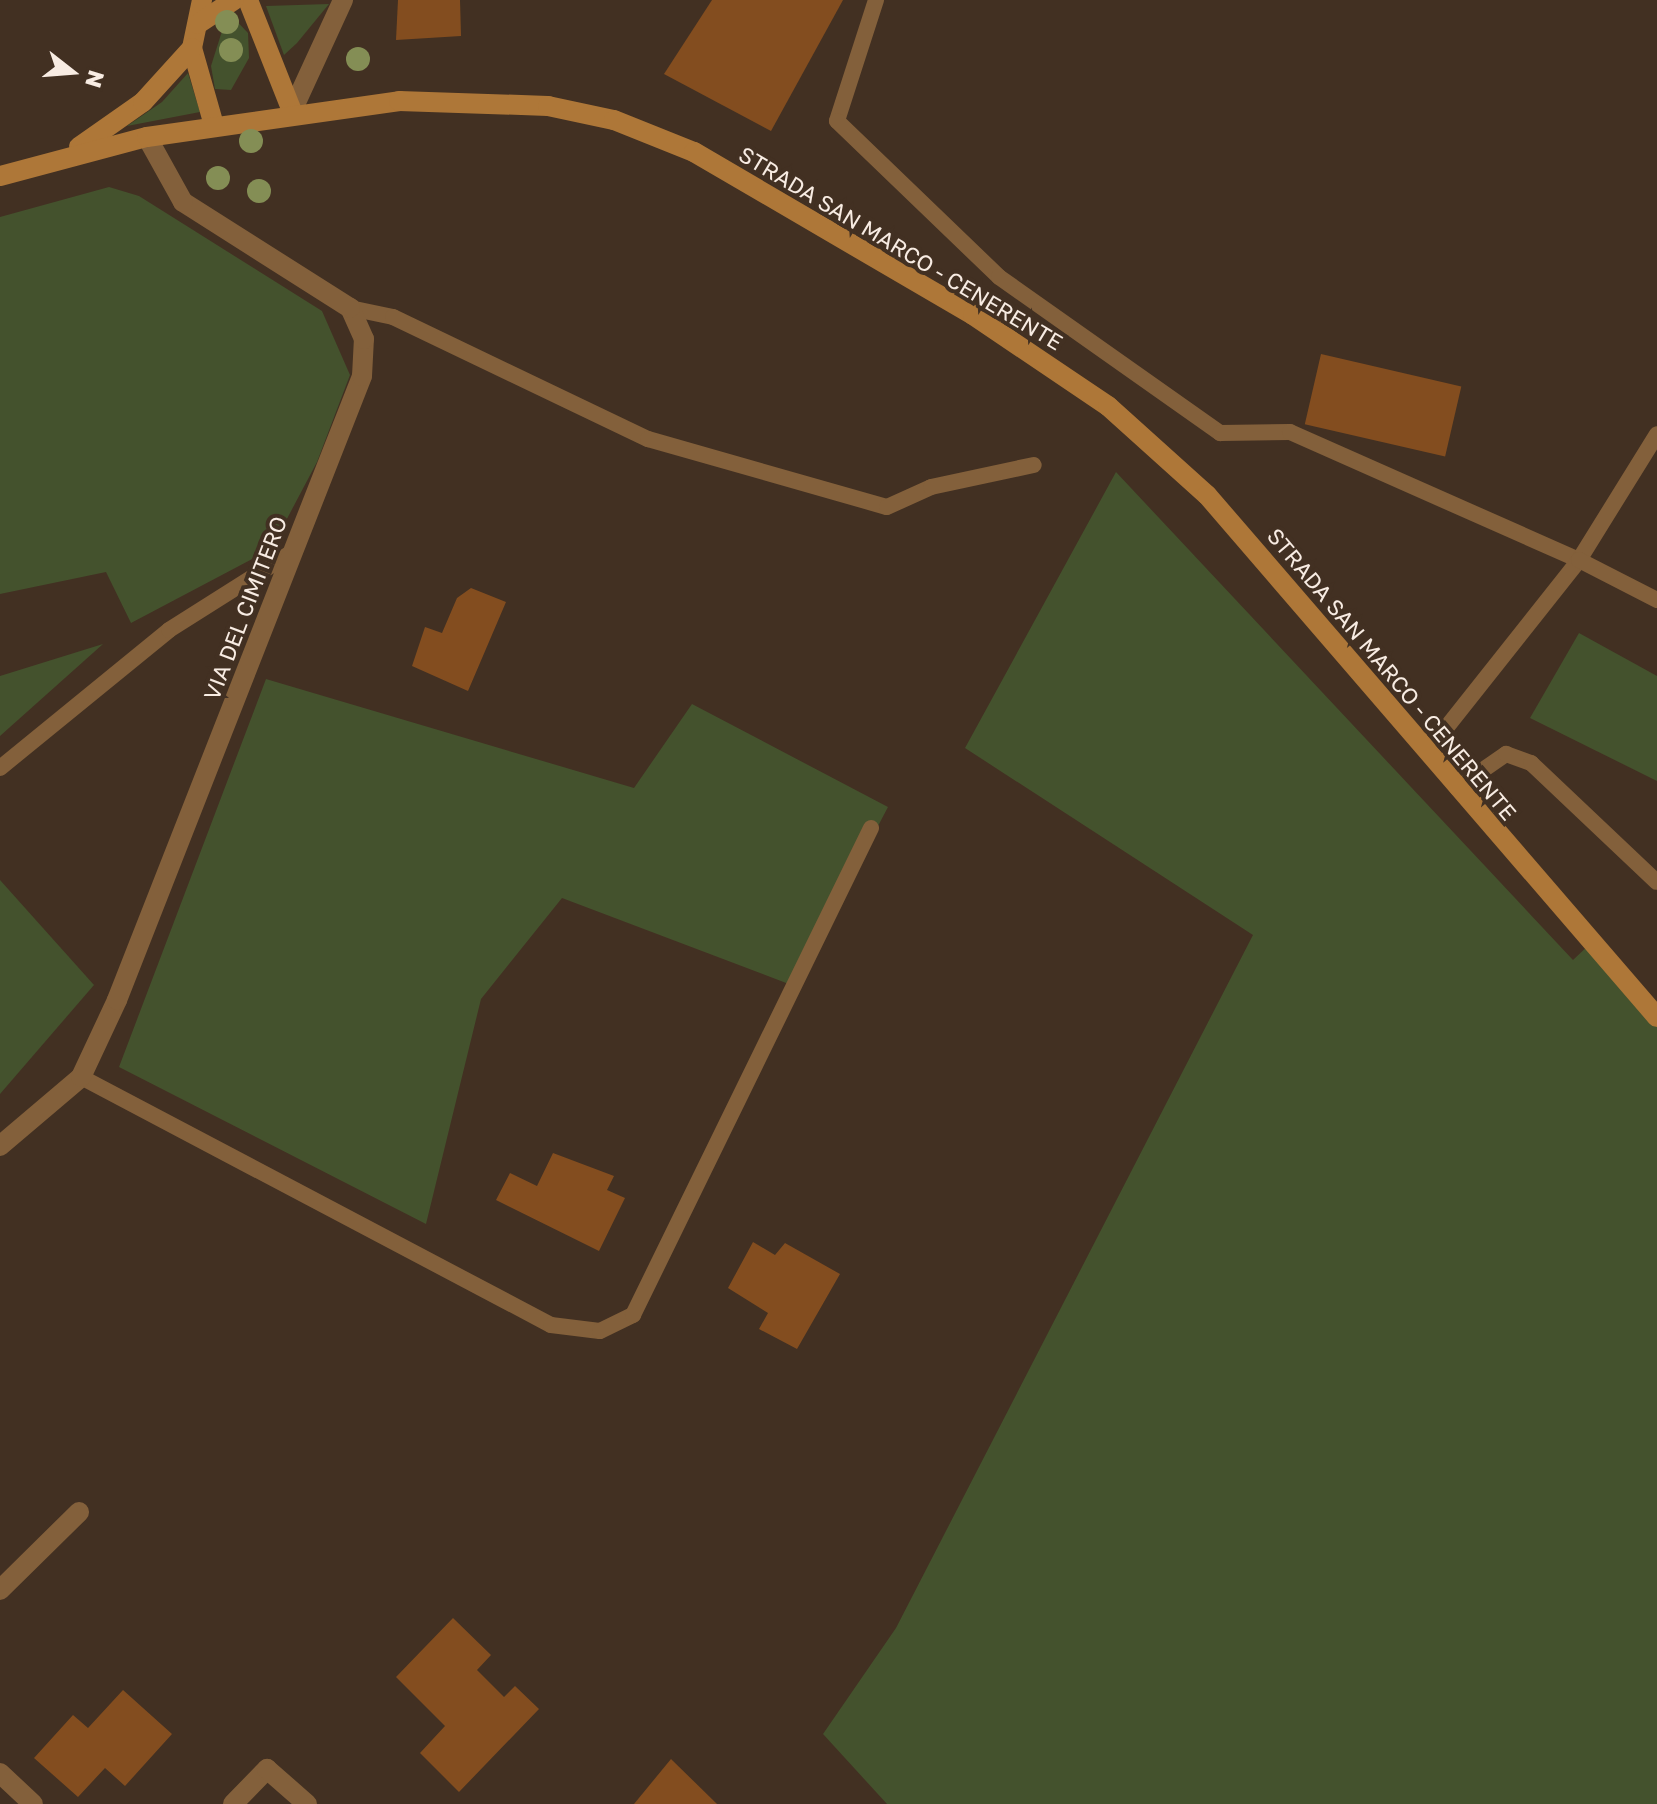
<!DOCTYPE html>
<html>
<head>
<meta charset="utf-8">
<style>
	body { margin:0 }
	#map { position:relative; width:1657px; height:1804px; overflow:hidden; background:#423022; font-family:"Golos Text",sans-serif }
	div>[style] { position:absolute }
	.green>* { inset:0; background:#44522d }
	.building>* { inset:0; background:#834d1f; transform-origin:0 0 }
	.lane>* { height:16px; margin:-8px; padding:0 8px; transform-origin:8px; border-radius:8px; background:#83603b }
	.street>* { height:20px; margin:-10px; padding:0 10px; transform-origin:10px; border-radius:10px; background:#83603b }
	.secondary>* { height:20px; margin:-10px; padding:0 10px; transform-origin:10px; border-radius:10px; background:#ae7738 }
	.trees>* { width:24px; height:24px; margin:-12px; border-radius:50%; background:#848e55 }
	span { translate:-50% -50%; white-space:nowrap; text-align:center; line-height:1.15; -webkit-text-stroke:8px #423022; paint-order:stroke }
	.street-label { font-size:22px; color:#f8ece3 }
	.north { position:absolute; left:32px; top:32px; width:80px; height:80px; -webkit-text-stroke:6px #423022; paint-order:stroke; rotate:107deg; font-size:22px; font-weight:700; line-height:32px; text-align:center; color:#f8ece3 }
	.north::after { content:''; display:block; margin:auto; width:28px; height:36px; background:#f8ece3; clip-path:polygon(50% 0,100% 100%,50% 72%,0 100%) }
</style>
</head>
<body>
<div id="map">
	<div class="green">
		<i style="clip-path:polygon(329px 4px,297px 43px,284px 55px,266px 6px)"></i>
		<i style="clip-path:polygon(228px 12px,248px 33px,249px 58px,231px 90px,215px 89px,211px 66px)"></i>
		<i style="clip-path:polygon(188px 73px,200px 112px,127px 126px,162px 102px)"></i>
		<i style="clip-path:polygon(109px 187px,139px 196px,322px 311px,350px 375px,317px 462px,271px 549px,131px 623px,106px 572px,0 594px,0 217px)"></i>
		<i style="clip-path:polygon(1116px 472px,1573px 960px,1592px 942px,1657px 1017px,1657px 1804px,887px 1804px,823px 1734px,896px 1628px,1253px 935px,965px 748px)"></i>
		<i style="clip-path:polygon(1579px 633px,1657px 676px,1657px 781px,1530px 718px)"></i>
		<i style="clip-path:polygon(103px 644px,0 736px,0 676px)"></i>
		<i style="clip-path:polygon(266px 679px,634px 788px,692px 704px,888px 807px,794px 986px,562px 898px,481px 999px,426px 1224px,119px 1067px)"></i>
		<i style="clip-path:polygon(0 880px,94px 985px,0 1094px)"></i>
	</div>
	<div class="building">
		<i style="clip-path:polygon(398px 0,460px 0,461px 36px,396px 40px)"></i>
		<i style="clip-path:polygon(712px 0,843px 0,771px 131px,664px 74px)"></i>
		<i style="left:1321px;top:354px;width:144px;height:72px;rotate:13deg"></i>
		<i style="clip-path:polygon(471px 588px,506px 602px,468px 691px,412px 666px,425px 627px,442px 633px,457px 598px)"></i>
		<i style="clip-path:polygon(553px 1153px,614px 1176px,607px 1190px,625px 1198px,599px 1251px,496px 1200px,510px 1173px,537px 1186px)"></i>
		<i style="clip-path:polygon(753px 1242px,775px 1255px,785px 1243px,840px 1274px,797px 1349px,759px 1329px,768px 1313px,728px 1288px)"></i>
		<i style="clip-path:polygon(453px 1618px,491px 1655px,477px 1670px,504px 1697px,515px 1686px,539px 1709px,459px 1792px,420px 1753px,445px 1726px,396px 1677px)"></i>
		<i style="clip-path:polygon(123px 1690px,172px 1734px,125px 1786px,105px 1768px,78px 1797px,34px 1758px,73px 1715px,88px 1728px)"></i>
		<i style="clip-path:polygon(671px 1759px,717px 1804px,634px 1804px)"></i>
	</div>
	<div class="lane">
		<i style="left:876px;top:0;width:127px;rotate:107.9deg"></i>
		<i style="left:837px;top:121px;width:225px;rotate:43.9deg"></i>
		<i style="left:999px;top:277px;width:271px;rotate:35.2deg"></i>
		<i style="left:1220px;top:433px;width:70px;rotate:-0.8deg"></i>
		<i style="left:1290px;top:432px;width:316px;rotate:23.9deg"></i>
		<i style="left:1579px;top:560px;width:148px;rotate:-58.2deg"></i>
		<i style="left:350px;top:308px;width:44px;rotate:11.8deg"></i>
		<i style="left:393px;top:317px;width:283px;rotate:25.6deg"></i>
		<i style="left:648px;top:439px;width:248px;rotate:15.9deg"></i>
		<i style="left:887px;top:507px;width:48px;rotate:-24.4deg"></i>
		<i style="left:931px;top:487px;width:105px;rotate:-12.1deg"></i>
		<i style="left:1427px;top:752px;width:245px;rotate:-51.6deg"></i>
		<i style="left:1579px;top:560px;width:88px;rotate:27.1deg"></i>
		<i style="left:0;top:768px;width:218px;rotate:-39.2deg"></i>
		<i style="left:169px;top:630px;width:142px;rotate:-32.3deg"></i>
		<i style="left:1457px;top:788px;width:60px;rotate:-34.8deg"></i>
		<i style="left:1506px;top:754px;width:27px;rotate:20deg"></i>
		<i style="left:1531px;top:763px;width:173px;rotate:43.4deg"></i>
		<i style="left:81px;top:1077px;width:531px;rotate:27.82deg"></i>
		<i style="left:551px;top:1325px;width:49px;rotate:7deg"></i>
		<i style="left:600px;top:1331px;width:37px;rotate:-26deg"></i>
		<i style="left:633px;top:1315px;width:542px;rotate:-63.95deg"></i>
	</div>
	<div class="street">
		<i style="left:292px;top:111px;width:122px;rotate:-65.3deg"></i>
		<i style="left:0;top:1146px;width:106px;rotate:-40.4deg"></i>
		<i style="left:81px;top:1077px;width:85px;rotate:-64.9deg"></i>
		<i style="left:117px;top:1000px;width:670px;rotate:-68.56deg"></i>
		<i style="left:362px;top:376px;width:37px;rotate:-87deg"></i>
		<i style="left:364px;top:339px;width:34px;rotate:-114deg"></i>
		<i style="left:350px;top:308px;width:198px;rotate:-147.6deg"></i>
		<i style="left:183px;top:202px;width:74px;rotate:-119deg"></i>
		<i style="left:0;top:1590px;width:111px;rotate:-44.6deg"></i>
		<i style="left:0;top:1773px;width:45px;rotate:43.2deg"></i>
		<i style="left:233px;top:1804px;width:49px;rotate:-45.8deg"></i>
		<i style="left:267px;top:1769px;width:53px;rotate:41.2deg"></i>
	</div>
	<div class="secondary">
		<i style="left:202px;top:0;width:49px;rotate:101.8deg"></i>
		<i style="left:192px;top:48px;width:80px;rotate:74.1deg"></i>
		<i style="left:248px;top:0;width:119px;rotate:68.4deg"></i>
		<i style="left:198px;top:24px;width:43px;rotate:-33.7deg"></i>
		<i style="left:79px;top:147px;width:78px;rotate:-35.1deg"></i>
		<i style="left:143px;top:102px;width:73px;rotate:-47.8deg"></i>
		<i style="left:0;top:176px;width:152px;rotate:-14.9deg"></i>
		<i style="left:147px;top:137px;width:255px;rotate:-8.1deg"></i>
		<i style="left:399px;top:101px;width:149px;rotate:1.9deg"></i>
		<i style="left:548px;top:106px;width:67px;rotate:12deg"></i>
		<i style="left:614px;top:120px;width:86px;rotate:21.8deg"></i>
		<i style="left:694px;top:152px;width:323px;rotate:30.3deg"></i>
		<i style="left:973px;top:315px;width:163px;rotate:34deg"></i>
		<i style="left:1108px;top:406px;width:133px;rotate:42deg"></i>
		<i style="left:1207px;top:495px;width:689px;rotate:49.24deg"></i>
	</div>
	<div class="trees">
		<i style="left:227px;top:22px"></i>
		<i style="left:231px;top:50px"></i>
		<i style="left:358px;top:59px"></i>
		<i style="left:251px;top:141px"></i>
		<i style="left:218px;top:178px"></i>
		<i style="left:259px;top:191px"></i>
	</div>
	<div class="street-label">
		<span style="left:901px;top:248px;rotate:31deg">STRADA SAN MARCO - CENERENTE</span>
		<span style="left:245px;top:608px;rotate:-69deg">VIA DEL CIMITERO</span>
		<span style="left:1392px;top:674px;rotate:50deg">STRADA SAN MARCO - CENERENTE</span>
	</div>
	<div class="north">N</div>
</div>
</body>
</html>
